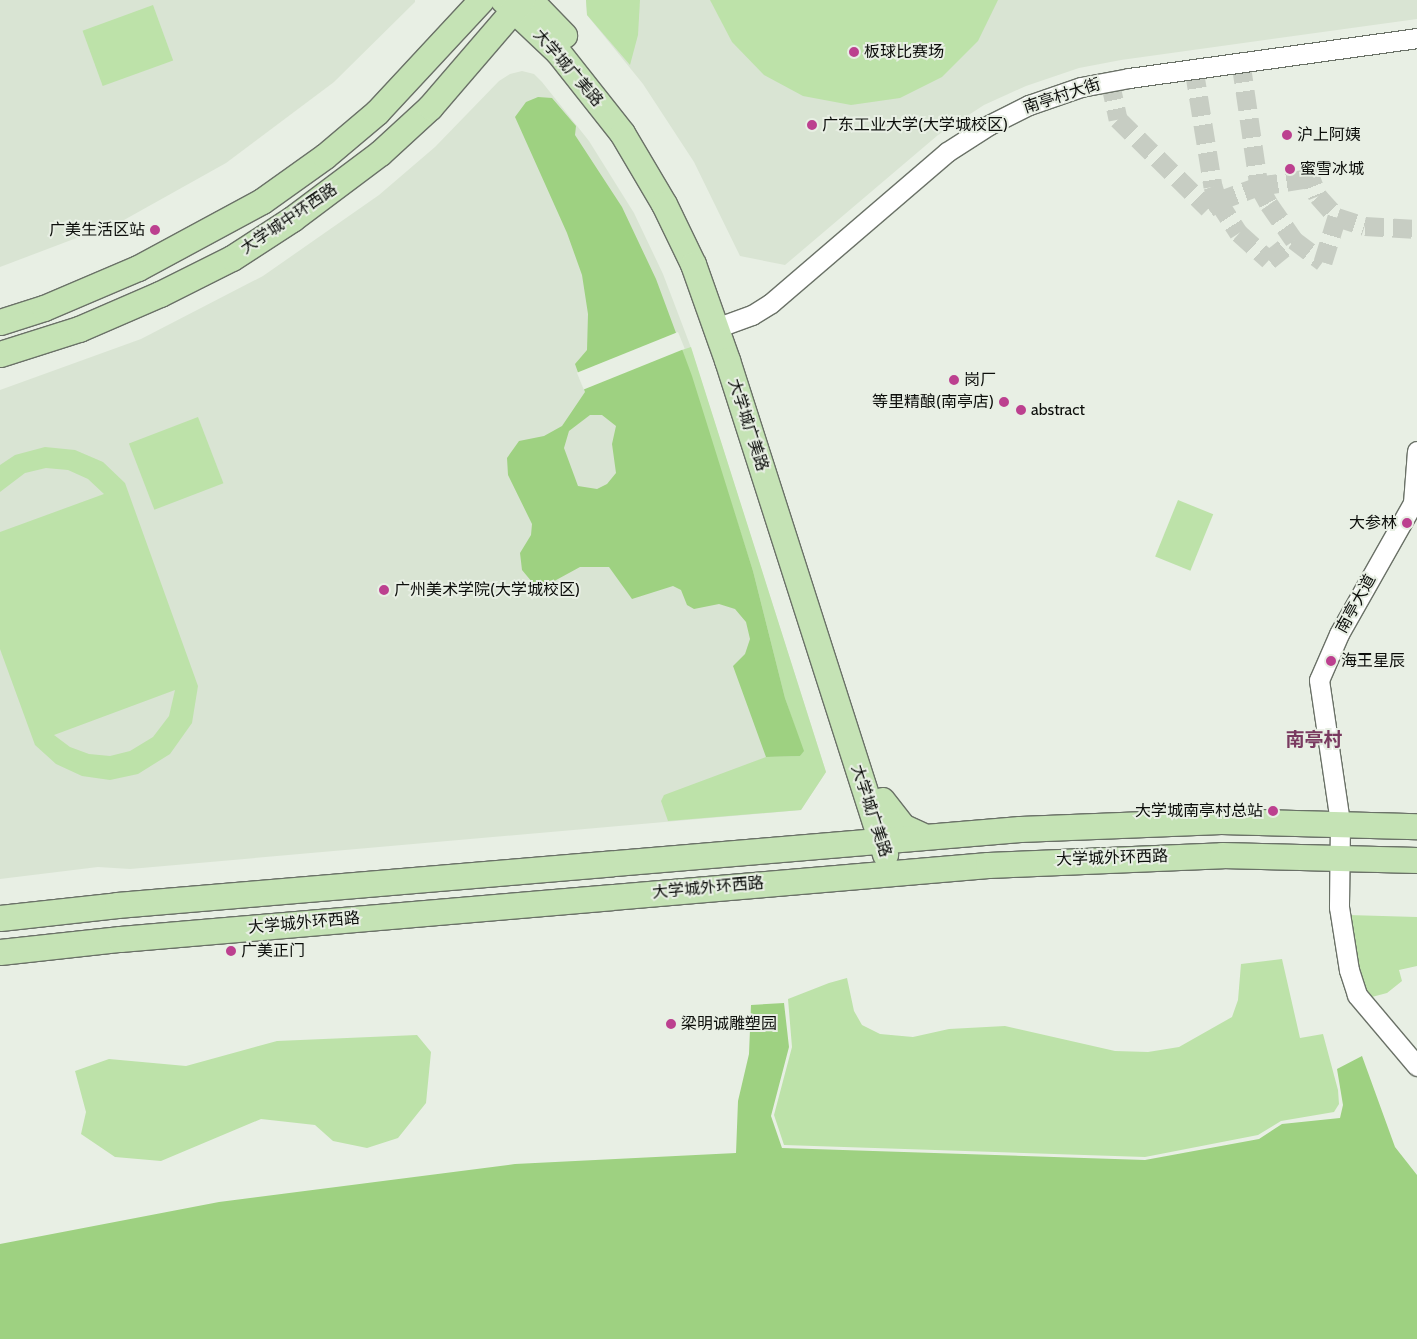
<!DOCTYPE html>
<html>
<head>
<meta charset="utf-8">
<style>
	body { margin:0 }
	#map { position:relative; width:1417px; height:1339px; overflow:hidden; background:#e8efe4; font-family:Cabin,"Noto Sans SC",sans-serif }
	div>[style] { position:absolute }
	.built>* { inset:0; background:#d9e4d3 }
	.green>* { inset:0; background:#bde2a9; transform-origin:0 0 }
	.water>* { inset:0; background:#9ed181 }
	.pier>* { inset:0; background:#e8efe4; transform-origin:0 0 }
	.minor-tunnel>* { height:19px; margin-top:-9.5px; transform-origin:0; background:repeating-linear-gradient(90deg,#c7cdc3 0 19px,transparent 0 28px) }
	.roads { filter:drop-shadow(1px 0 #6a7167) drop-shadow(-1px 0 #6a7167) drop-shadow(0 1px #6a7167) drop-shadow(0 -1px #6a7167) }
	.minor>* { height:19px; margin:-9.5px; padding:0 9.5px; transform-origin:9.5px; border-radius:9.5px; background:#fff }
	.major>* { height:25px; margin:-12.5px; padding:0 12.5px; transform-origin:12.5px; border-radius:12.5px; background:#c5e3b5 }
	.dots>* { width:14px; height:14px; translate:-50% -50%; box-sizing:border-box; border:2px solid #e8efe4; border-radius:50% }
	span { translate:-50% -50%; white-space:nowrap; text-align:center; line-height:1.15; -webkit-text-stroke:4px #e8efe4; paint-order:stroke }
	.poi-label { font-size:16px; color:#0c0e0b }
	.left { translate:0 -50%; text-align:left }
	.right { translate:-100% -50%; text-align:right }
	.street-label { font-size:16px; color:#0c0e0b }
	.quarter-label { font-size:19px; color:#793a60; font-weight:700 }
</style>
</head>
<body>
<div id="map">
	<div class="built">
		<i style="clip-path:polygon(0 0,415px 0,415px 2px,334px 82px,226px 163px,124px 220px,0 267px)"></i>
		<i style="clip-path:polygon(586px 0,1417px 0,1417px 19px,1121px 60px,1079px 68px,1026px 86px,984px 105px,938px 135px,785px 265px,740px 256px,694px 162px,643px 84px,587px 15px)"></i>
		<i style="clip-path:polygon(522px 71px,534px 74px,542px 82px,589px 141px,634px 213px,663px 274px,690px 345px,826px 772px,801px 810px,130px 869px,98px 867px,0 879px,0 390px,141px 339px,263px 276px,379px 195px,435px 147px,499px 81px,510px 74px)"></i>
	</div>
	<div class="green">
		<i style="clip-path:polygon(586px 0,640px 0,638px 35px,630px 65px,587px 15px)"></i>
		<i style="clip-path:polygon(710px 0,998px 0,978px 41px,942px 77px,900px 98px,851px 105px,803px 96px,764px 75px,732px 42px)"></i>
		<i style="left:153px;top:5px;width:59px;height:75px;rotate:70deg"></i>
		<i style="clip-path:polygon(691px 347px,826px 772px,801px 810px,668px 821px,661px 801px,664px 795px,766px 757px,800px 756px,803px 751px,785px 698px,753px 571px,682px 350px)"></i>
		<i style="left:198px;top:417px;width:71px;height:74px;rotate:69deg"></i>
		<i style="clip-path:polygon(evenodd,45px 447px,75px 450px,103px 462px,125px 483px,198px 686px,192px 723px,170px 754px,138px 774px,110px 780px,82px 776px,56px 764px,35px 745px,0 649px,0 532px,104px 494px,88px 479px,68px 470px,46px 468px,25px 473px,0 492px,0 465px,15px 455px,45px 447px,175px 690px,169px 716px,153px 737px,130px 751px,110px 756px,89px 754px,70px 747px,54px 735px,175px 690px)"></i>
		<i style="left:1178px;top:500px;width:38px;height:61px;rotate:22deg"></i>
		<i style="clip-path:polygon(1348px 915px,1417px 917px,1417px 966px,1399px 970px,1402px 981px,1387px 993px,1368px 998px,1361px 992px)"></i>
		<i style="clip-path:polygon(1282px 959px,1300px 1038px,1323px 1034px,1338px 1090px,1339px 1104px,1334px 1112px,1281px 1121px,1258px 1135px,1145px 1157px,784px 1145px,774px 1115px,792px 1047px,788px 999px,829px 983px,847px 978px,854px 1011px,862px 1025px,880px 1034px,913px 1037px,949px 1029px,1005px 1026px,1115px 1051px,1148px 1052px,1179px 1047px,1232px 1017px,1238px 1000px,1241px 964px)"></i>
		<i style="clip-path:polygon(417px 1035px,431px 1052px,426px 1103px,398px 1138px,367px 1148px,333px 1141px,315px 1125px,261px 1119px,161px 1161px,115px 1157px,81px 1134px,86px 1112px,75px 1071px,109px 1059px,186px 1066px,277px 1041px)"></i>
	</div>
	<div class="water">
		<i style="clip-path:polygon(evenodd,538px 97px,552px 98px,576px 126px,575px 135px,622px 207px,656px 279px,692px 376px,753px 571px,785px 698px,804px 751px,800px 756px,766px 757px,733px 666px,745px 654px,750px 639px,746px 622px,735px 609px,719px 604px,694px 609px,687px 605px,681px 590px,673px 586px,632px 599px,609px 567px,580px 567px,547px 585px,532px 582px,522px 570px,520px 553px,531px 535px,532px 524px,508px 475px,507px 458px,519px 441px,544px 436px,562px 426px,585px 392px,575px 364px,587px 350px,588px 314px,582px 275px,567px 233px,515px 117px,526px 102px,538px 97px,590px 415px,602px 415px,616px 426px,612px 444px,616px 473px,607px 484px,597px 489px,578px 486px,564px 448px,569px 431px,590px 415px)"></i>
		<i style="clip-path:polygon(784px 1003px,789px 1047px,771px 1116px,782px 1148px,1145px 1160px,1259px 1139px,1282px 1124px,1340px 1118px,1343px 1105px,1337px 1069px,1362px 1056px,1395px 1147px,1417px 1175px,1417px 1339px,0 1339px,0 1244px,219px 1202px,515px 1164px,736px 1153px,738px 1101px,749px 1054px,751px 1005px)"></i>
	</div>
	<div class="pier">
		<i style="left:678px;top:332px;width:18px;height:109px;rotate:68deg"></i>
	</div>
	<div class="minor-tunnel">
		<i style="left:1241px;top:63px;width:124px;rotate:81.7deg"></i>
		<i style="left:1259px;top:186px;width:21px;rotate:61deg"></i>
		<i style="left:1269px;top:204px;width:44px;rotate:55.2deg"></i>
		<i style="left:1294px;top:240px;width:36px;rotate:37deg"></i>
		<i style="left:1323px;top:262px;width:47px;rotate:-72.7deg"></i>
		<i style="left:1194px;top:69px;width:119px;rotate:80.8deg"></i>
		<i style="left:1213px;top:186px;width:16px;rotate:72deg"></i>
		<i style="left:1218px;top:201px;width:38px;rotate:57deg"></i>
		<i style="left:1239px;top:233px;width:40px;rotate:42deg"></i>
		<i style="left:1269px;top:260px;width:32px;rotate:-39deg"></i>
		<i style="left:1110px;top:81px;width:39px;rotate:78deg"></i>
		<i style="left:1118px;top:119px;width:127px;rotate:44.7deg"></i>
		<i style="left:1208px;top:208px;width:12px;rotate:-35deg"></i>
		<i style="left:1218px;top:201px;width:44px;rotate:-20.1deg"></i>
		<i style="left:1259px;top:186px;width:52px;rotate:-8.9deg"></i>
		<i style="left:1307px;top:168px;width:30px;rotate:69deg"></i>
		<i style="left:1318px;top:196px;width:28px;rotate:48deg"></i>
		<i style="left:1337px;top:217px;width:29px;rotate:18deg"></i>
		<i style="left:1365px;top:226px;width:52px;rotate:3.3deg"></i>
	</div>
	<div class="roads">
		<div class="minor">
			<i style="left:716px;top:328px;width:38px;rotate:-20deg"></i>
			<i style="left:752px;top:315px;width:22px;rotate:-32deg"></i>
			<i style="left:771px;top:303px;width:232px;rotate:-40.6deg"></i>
			<i style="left:947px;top:152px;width:50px;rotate:-32.7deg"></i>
			<i style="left:989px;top:125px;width:45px;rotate:-26.6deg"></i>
			<i style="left:1029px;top:105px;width:55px;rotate:-19.1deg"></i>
			<i style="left:1081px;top:87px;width:49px;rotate:-10.6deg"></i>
			<i style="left:1129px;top:78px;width:291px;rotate:-7.9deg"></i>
			<i style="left:1417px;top:451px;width:52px;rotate:94.4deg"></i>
			<i style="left:1413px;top:503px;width:150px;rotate:119.5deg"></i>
			<i style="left:1339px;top:634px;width:50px;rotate:113.5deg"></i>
			<i style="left:1319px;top:680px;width:145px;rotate:81.6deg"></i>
			<i style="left:1340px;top:823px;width:84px;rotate:90.7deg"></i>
			<i style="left:1339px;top:907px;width:64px;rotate:81deg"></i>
			<i style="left:1349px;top:970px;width:26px;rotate:72deg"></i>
			<i style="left:1357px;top:995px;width:93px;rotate:49.8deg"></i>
		</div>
		<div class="major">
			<i style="left:503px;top:0;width:76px;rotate:43.4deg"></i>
			<i style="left:558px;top:52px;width:103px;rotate:51.7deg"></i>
			<i style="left:622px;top:133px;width:82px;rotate:59.4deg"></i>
			<i style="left:664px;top:204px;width:67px;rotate:64.2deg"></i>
			<i style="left:693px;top:264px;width:102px;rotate:70.5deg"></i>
			<i style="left:727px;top:360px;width:519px;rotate:72.26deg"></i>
			<i style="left:530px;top:0;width:49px;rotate:45.8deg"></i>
			<i style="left:0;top:322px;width:46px;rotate:-17.7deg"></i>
			<i style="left:44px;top:308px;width:102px;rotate:-23.1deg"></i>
			<i style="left:138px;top:268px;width:141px;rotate:-28.4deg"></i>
			<i style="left:262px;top:201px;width:77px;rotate:-35.5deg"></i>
			<i style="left:325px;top:156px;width:68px;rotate:-40.2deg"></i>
			<i style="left:377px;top:112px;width:153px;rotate:-47.1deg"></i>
			<i style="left:0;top:354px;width:83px;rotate:-17.6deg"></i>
			<i style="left:79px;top:329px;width:88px;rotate:-23.4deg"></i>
			<i style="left:160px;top:294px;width:80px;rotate:-26.6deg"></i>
			<i style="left:232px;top:258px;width:72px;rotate:-33deg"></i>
			<i style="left:292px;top:219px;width:110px;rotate:-36.9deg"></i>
			<i style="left:380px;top:153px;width:68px;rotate:-42.6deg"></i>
			<i style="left:430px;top:107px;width:141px;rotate:-49.3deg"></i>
			<i style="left:882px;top:800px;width:33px;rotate:52deg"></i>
			<i style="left:902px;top:826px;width:21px;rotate:25deg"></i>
			<i style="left:0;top:918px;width:118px;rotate:-6.3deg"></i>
			<i style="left:117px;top:905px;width:906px;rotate:-4.81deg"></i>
			<i style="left:1020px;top:829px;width:201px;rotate:-2.3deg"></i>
			<i style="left:1221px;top:821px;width:196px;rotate:1.5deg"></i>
			<i style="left:0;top:952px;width:121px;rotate:-6.2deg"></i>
			<i style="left:120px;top:939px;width:871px;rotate:-4.87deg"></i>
			<i style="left:988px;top:865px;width:234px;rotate:-2.4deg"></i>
			<i style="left:1222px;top:855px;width:195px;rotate:1.5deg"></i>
		</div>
	</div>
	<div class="dots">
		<i style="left:854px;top:52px;background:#bc408f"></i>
		<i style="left:812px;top:125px;background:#bc408f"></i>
		<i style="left:1287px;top:135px;background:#bc408f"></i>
		<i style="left:1290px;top:169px;background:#bc408f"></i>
		<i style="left:155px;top:230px;background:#bc408f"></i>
		<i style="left:954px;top:380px;background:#bc408f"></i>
		<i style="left:1004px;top:402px;background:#bc408f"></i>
		<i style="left:1021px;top:410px;background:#bc408f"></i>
		<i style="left:1407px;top:523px;background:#bc408f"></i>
		<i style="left:384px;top:590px;background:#bc408f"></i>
		<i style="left:1331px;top:661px;background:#bc408f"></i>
		<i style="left:1273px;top:811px;background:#bc408f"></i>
		<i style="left:231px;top:951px;background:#bc408f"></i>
		<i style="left:671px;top:1024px;background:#bc408f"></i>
	</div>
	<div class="poi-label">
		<span class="left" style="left:864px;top:52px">板球比赛场</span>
		<span class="left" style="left:822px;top:125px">广东工业大学(大学城校区)</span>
		<span class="left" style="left:1297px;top:135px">沪上阿姨</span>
		<span class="left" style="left:1300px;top:169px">蜜雪冰城</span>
		<span class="right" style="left:145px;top:230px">广美生活区站</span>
		<span class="left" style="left:964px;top:380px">岗厂</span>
		<span class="right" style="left:994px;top:402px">等里精酿(南亭店)</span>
		<span class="left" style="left:1031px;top:410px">abstract</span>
		<span class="right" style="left:1397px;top:523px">大参林</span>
		<span class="left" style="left:394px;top:590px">广州美术学院(大学城校区)</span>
		<span class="left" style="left:1341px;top:661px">海王星辰</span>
		<span class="right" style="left:1263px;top:811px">大学城南亭村总站</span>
		<span class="left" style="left:241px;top:951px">广美正门</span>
		<span class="left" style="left:681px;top:1024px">梁明诚雕塑园</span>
	</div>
	<div class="street-label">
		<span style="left:568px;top:68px;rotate:49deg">大学城广美路</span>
		<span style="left:1062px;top:96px;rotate:-18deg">南亭村大街</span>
		<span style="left:289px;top:219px;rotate:-34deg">大学城中环西路</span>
		<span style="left:748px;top:425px;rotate:72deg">大学城广美路</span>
		<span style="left:1356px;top:604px;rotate:-61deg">南亭大道</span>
		<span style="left:871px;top:811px;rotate:72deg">大学城广美路</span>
		<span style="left:1112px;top:858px;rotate:-2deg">大学城外环西路</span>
		<span style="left:708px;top:888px;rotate:-5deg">大学城外环西路</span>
		<span style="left:304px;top:923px;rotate:-5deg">大学城外环西路</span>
	</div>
	<div class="quarter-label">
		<span style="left:1314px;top:740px">南亭村</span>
	</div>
</div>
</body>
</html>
